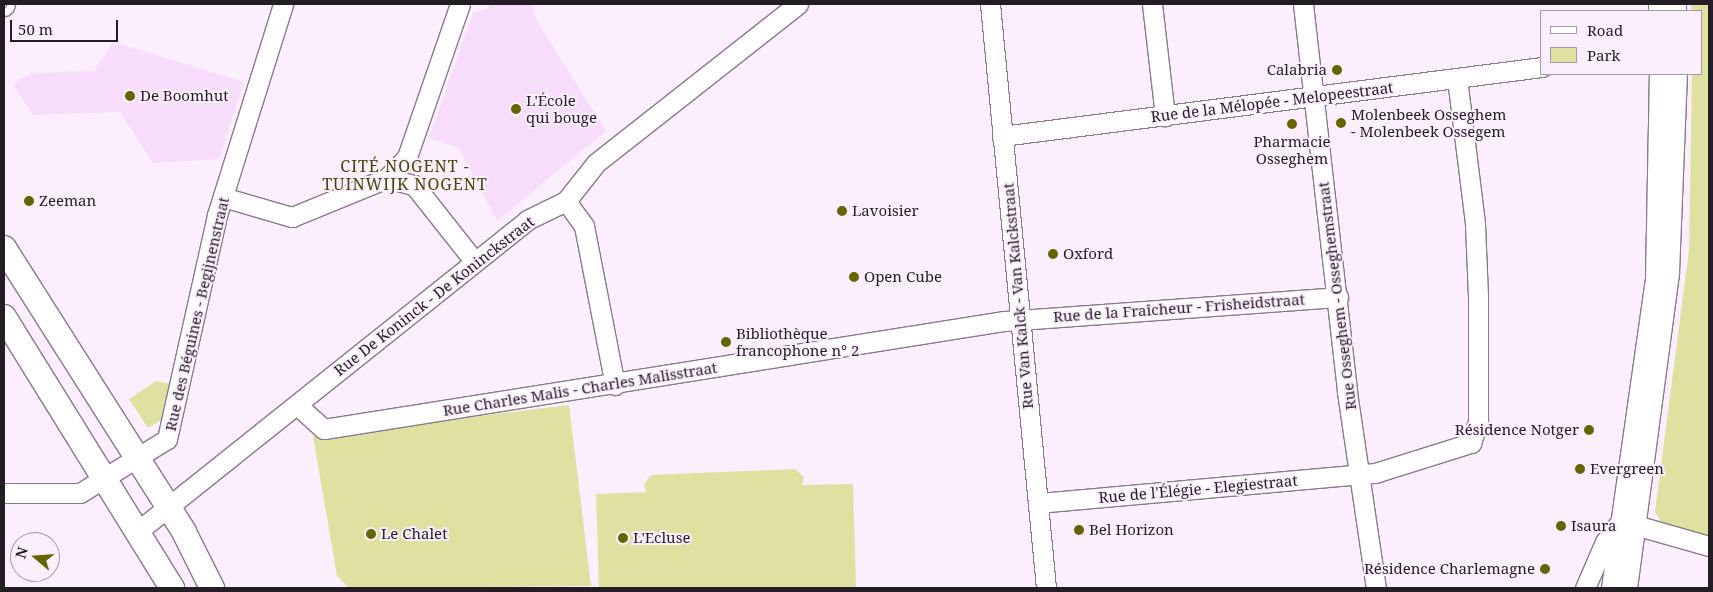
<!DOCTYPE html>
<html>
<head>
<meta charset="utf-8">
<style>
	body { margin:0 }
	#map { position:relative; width:1713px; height:592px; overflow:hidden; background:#fbeefd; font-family:"Noto Serif",serif }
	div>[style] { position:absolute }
	.built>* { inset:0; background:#f7ddfb }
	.green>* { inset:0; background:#dee1a0 }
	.roads { filter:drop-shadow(1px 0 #8b788d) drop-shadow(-1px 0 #8b788d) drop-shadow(0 1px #8b788d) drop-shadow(0 -1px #8b788d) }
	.minor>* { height:19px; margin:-9.5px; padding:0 9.5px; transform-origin:9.5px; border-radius:9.5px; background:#fff }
	.major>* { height:24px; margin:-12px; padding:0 12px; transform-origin:12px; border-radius:12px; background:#fff }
	.tram>* { height:1px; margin:-0.5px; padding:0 0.5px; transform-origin:0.5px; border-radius:0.5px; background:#7c727e }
	.dots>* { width:14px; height:14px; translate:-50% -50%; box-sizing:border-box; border:2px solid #fbeefd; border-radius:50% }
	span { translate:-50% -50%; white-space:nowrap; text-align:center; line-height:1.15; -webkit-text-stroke:4px #fbeefd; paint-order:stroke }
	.poi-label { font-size:15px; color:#251d26 }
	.right { translate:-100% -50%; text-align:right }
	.left { translate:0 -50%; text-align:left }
	.street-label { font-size:15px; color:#251d26 }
	.neighbourhood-label { font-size:16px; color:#464707; letter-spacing:1px }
	.frame { position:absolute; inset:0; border:5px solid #251d26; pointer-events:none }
	.legend { position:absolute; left:1540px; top:10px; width:162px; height:65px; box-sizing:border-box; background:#fbeefd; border:1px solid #a59aa7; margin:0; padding:6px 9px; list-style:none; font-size:15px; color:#251d26 }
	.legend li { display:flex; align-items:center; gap:10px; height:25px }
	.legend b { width:25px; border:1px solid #a59aa7 }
	.north { position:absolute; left:10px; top:532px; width:50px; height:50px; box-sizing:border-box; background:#fbeefd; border:1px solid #a59aa7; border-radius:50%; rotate:288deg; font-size:14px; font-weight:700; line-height:20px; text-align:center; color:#251d26 }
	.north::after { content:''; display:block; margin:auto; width:18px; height:22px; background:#646500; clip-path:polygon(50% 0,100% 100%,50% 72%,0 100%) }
	.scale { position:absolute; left:10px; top:20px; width:108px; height:22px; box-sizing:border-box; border:2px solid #251d26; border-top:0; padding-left:6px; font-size:15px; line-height:18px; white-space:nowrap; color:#251d26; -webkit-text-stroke:4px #fbeefd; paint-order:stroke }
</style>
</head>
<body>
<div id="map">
	<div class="built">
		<i style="clip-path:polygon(488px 4px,532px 4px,537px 21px,606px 131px,497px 221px,459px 148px,429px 138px,473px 13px,489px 8px)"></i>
		<i style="clip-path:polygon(113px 42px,244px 82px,219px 159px,153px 163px,120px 112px,33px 115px,13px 84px,31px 73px,94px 71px)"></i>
	</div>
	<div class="green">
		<i style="clip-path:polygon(1691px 4px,1709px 4px,1709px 539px,1662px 523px,1655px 512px,1689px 250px,1692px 74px,1702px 74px,1702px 11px,1692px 11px)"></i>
		<i style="clip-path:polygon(156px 381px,170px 384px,163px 419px,148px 428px,129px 399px)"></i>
		<i style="clip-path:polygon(569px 405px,591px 586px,349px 588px,337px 576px,313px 436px)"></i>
		<i style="clip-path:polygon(795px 469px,804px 477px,802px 485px,853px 484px,856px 588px,599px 588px,596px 494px,646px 492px,644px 484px,651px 475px)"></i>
	</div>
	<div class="roads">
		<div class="minor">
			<i style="left:990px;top:4px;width:587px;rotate:84.52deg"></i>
			<i style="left:1152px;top:4px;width:113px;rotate:83.4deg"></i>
			<i style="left:1303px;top:4px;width:390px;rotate:83.5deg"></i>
			<i style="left:1347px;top:392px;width:198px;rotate:81.6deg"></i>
			<i style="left:1658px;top:4px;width:7px;rotate:90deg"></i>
			<i style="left:1676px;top:4px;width:7px;rotate:90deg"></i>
			<i style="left:4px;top:6px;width:2px;rotate:-63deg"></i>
			<i style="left:1002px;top:136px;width:544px;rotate:-7.28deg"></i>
			<i style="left:387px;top:178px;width:29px;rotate:-46deg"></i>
			<i style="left:407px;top:157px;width:162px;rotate:-70.9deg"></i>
			<i style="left:223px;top:197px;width:72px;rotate:16.2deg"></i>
			<i style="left:292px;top:217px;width:103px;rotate:-22.3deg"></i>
			<i style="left:387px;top:178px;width:28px;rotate:15deg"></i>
			<i style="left:414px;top:185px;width:98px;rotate:51.6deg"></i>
			<i style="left:566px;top:201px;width:31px;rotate:54deg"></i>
			<i style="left:584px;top:226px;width:162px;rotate:79deg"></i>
			<i style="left:297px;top:405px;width:36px;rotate:42deg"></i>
			<i style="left:324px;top:429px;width:689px;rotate:-9.02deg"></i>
			<i style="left:1004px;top:321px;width:335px;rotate:-4.1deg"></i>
			<i style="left:4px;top:493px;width:76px"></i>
			<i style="left:80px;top:493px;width:102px;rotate:-31.8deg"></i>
			<i style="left:167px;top:439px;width:230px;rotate:-77.4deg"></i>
			<i style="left:217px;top:215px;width:221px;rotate:-72.6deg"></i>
			<i style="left:1038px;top:503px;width:338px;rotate:-5.1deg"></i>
			<i style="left:1375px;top:473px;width:101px;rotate:-17.4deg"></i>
			<i style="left:1471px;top:443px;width:23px;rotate:-72deg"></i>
			<i style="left:1478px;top:421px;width:125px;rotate:-90deg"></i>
			<i style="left:1478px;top:296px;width:73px;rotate:-92.4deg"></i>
			<i style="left:1475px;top:223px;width:145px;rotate:-97.1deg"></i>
			<i style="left:138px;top:531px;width:498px;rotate:-38.6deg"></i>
			<i style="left:527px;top:220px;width:43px;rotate:-26deg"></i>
			<i style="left:566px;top:201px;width:48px;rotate:-51.7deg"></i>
			<i style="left:596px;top:163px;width:257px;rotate:-38.2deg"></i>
			<i style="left:1585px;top:588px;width:50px;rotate:-66.5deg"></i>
			<i style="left:1605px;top:542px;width:26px;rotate:-53deg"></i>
			<i style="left:1621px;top:521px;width:91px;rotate:15.9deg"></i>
			<i style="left:1611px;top:588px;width:312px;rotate:-81.9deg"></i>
			<i style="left:1655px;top:279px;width:205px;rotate:-88.9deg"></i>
			<i style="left:1627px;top:588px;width:319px;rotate:-82.4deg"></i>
			<i style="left:1669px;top:272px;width:198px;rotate:-87.7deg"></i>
		</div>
		<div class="major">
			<i style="left:4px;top:248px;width:336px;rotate:57.6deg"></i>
			<i style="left:184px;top:532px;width:63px;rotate:63.4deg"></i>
			<i style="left:4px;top:317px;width:319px;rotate:58.2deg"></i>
		</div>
	</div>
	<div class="tram">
		<i style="left:4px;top:8px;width:5px;rotate:-53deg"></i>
	</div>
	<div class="dots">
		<i style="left:1337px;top:70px;background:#646500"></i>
		<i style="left:130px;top:96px;background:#646500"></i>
		<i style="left:516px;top:109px;background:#646500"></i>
		<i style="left:1341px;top:123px;background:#646500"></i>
		<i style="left:1292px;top:124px;background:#646500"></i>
		<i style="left:29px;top:201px;background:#646500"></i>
		<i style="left:842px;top:211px;background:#646500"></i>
		<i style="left:1053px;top:254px;background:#646500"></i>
		<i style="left:854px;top:277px;background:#646500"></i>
		<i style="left:726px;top:342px;background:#646500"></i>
		<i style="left:1589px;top:430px;background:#646500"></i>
		<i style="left:1580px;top:469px;background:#646500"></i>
		<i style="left:1561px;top:526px;background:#646500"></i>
		<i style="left:1079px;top:530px;background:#646500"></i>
		<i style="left:371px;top:534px;background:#646500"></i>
		<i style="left:623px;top:538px;background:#646500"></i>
		<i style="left:1545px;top:569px;background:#646500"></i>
	</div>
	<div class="poi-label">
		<span class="right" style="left:1327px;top:70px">Calabria</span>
		<span class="left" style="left:140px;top:96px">De Boomhut</span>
		<span class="left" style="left:526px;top:109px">L'École<br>qui bouge</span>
		<span class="left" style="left:1351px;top:123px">Molenbeek Osseghem<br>- Molenbeek Ossegem</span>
		<span style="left:1292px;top:150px">Pharmacie<br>Osseghem</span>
		<span class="left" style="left:39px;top:201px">Zeeman</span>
		<span class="left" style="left:852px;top:211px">Lavoisier</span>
		<span class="left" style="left:1063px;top:254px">Oxford</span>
		<span class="left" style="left:864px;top:277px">Open Cube</span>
		<span class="left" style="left:736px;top:342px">Bibliothèque<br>francophone n° 2</span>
		<span class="right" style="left:1579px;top:430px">Résidence Notger</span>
		<span class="left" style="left:1590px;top:469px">Evergreen</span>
		<span class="left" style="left:1571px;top:526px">Isaura</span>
		<span class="left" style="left:1089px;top:530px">Bel Horizon</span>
		<span class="left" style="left:381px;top:534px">Le Chalet</span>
		<span class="left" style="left:633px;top:538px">L'Ecluse</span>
		<span class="right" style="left:1535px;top:569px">Résidence Charlemagne</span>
	</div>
	<div class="street-label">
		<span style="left:1272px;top:102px;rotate:-7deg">Rue de la Mélopée - Melopeestraat</span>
		<span style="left:434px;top:296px;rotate:-38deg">Rue De Koninck - De Koninckstraat</span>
		<span style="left:1018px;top:296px;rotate:-95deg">Rue Van Kalck - Van Kalckstraat</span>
		<span style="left:1337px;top:296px;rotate:-97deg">Rue Osseghem - Osseghemstraat</span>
		<span style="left:1179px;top:308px;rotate:-4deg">Rue de la Fraîcheur - Frisheidstraat</span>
		<span style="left:197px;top:314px;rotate:-77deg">Rue des Béguines - Begijnenstraat</span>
		<span style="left:580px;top:389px;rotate:-9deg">Rue Charles Malis - Charles Malisstraat</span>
		<span style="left:1198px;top:489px;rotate:-5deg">Rue de l'Élégie - Elegiestraat</span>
	</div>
	<div class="neighbourhood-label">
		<span style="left:405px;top:175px">CITÉ NOGENT -<br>TUINWIJK NOGENT</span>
	</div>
	<div class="frame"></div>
	<ul class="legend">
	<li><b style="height:6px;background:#fff"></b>Road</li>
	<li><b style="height:14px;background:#dee1a0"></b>Park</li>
	</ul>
	<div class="north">N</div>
	<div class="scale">50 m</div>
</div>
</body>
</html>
